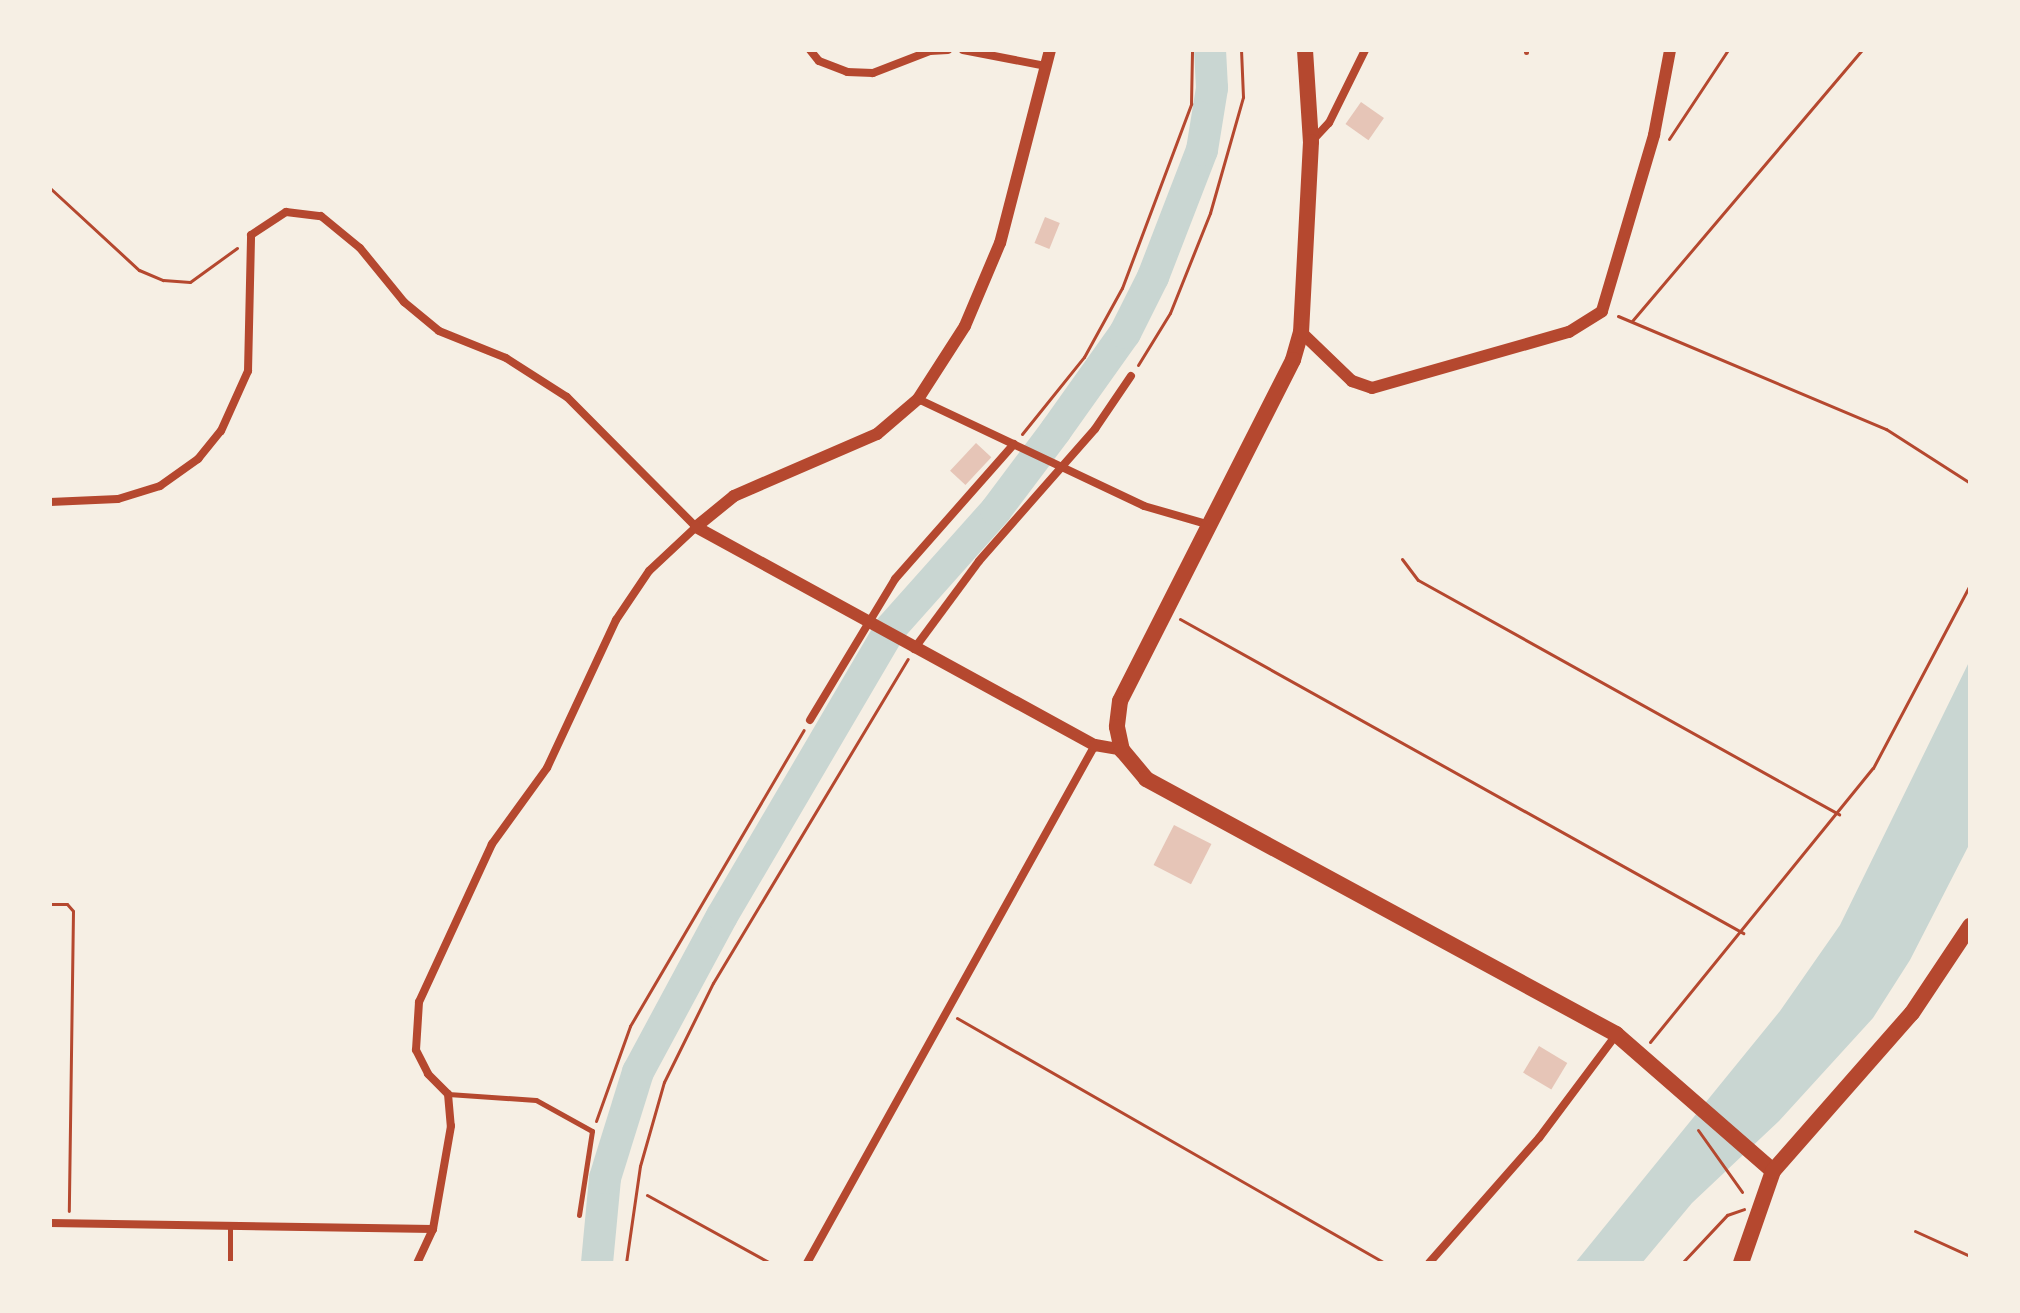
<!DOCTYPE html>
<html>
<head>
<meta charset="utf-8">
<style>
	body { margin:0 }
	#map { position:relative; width:2020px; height:1313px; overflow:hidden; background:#f6efe4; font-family:Roboto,sans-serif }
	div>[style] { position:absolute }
	.water>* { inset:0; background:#c9d6d2 }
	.river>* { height:32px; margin:-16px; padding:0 16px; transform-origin:16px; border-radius:16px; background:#c9d6d2 }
	.building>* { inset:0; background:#e6c5b7; transform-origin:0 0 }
	.path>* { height:3px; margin:-1.5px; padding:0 1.5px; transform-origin:1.5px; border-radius:1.5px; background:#b5482f }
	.service>* { height:5px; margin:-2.5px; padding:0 2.5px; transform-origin:2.5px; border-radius:2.5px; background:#b5482f }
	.minor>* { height:8px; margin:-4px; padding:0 4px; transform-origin:4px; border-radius:4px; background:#b5482f }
	.tertiary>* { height:12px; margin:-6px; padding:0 6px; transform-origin:6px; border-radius:6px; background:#b5482f }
	.primary>* { height:16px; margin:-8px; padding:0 8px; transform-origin:8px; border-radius:8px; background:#b5482f }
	span { translate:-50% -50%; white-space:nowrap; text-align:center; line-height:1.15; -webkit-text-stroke:6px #f6efe4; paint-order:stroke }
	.frame { position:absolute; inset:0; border:52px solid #f6efe4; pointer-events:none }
</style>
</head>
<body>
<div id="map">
	<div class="water">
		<i style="clip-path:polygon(1970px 660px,1970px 843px,1910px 960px,1873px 1018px,1779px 1121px,1692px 1203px,1642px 1263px,1575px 1263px,1780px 1011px,1840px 925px)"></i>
	</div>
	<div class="river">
		<i style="left:597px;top:1263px;width:85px;rotate:-84.6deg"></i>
		<i style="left:605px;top:1178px;width:111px;rotate:-72.7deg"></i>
		<i style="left:638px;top:1072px;width:177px;rotate:-61.7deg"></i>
		<i style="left:722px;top:916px;width:334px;rotate:-59.6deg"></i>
		<i style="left:891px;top:628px;width:158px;rotate:-48.3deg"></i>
		<i style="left:996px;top:510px;width:100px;rotate:-53.1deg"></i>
		<i style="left:1056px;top:430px;width:119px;rotate:-54.6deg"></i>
		<i style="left:1125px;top:333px;width:63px;rotate:-63.4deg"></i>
		<i style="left:1153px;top:277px;width:136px;rotate:-68.9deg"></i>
		<i style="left:1202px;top:150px;width:63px;rotate:-80.8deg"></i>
		<i style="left:1212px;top:88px;width:38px;rotate:-93deg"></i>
	</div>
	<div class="building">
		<i style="left:1361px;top:102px;width:28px;height:27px;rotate:35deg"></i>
		<i style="left:1045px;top:217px;width:16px;height:28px;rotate:22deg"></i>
		<i style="left:976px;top:443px;width:21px;height:38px;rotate:43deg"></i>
		<i style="left:1174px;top:825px;width:42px;height:45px;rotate:27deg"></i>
		<i style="left:1539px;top:1046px;width:33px;height:31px;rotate:31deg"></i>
	</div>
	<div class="path">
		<i style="left:1669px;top:139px;width:107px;rotate:-56.5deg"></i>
		<i style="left:50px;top:188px;width:121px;rotate:42.7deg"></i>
		<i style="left:139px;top:270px;width:26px;rotate:23deg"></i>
		<i style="left:163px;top:280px;width:27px;rotate:4deg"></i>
		<i style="left:190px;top:282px;width:58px;rotate:-35.9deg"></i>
		<i style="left:1618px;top:316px;width:291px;rotate:22.9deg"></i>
		<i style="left:1886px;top:429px;width:100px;rotate:32.7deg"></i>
		<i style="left:1632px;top:321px;width:355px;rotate:-49.7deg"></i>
		<i style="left:1138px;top:365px;width:61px;rotate:-58.4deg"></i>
		<i style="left:1170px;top:313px;width:108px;rotate:-68.2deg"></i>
		<i style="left:1210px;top:213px;width:121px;rotate:-74.1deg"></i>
		<i style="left:1243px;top:97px;width:47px;rotate:-92.4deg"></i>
		<i style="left:1022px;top:434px;width:99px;rotate:-51.2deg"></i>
		<i style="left:1084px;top:357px;width:79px;rotate:-61.2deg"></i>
		<i style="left:1122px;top:288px;width:197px;rotate:-69.4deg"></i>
		<i style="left:1191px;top:104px;width:54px;rotate:-88.9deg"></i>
		<i style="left:1402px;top:559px;width:26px;rotate:53deg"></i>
		<i style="left:1418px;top:580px;width:482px;rotate:29.1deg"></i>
		<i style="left:1180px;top:619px;width:645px;rotate:29.15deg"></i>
		<i style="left:50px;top:904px;width:17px"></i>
		<i style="left:67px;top:904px;width:9px;rotate:49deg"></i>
		<i style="left:73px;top:911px;width:300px;rotate:90.8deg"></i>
		<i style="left:957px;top:1018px;width:492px;rotate:29.8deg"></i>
		<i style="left:1650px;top:1042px;width:353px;rotate:-50.9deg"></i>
		<i style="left:1873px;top:768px;width:207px;rotate:-62.1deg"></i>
		<i style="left:596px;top:1121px;width:101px;rotate:-70.3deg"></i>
		<i style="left:630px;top:1026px;width:343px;rotate:-59.6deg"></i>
		<i style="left:1698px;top:1130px;width:76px;rotate:54.6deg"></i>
		<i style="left:647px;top:1195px;width:141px;rotate:28.9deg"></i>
		<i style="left:1915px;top:1231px;width:60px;rotate:24.4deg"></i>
		<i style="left:626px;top:1263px;width:98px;rotate:-81.8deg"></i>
		<i style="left:640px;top:1166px;width:87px;rotate:-74.1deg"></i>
		<i style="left:664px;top:1082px;width:110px;rotate:-63.7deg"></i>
		<i style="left:713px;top:983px;width:378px;rotate:-59deg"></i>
		<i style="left:1682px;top:1263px;width:66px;rotate:-46.8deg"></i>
		<i style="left:1727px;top:1215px;width:18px;rotate:-19deg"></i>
	</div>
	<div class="service">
		<i style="left:1526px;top:52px;width:2px;rotate:-90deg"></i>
		<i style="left:448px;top:1094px;width:88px;rotate:3.9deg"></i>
		<i style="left:536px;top:1100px;width:64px;rotate:29deg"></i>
		<i style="left:592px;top:1131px;width:85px;rotate:98.8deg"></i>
		<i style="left:230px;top:1263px;width:36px;rotate:-90deg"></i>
	</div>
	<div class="minor">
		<i style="left:810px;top:50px;width:14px;rotate:51deg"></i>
		<i style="left:819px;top:61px;width:30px;rotate:21deg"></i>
		<i style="left:847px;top:72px;width:26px;rotate:2deg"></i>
		<i style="left:873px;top:73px;width:61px;rotate:-21.1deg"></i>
		<i style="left:930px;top:51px;width:18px;rotate:-3deg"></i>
		<i style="left:963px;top:50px;width:85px;rotate:10.9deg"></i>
		<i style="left:1311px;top:142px;width:26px;rotate:-47deg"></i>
		<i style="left:1329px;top:123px;width:81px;rotate:-63.7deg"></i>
		<i style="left:918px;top:399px;width:250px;rotate:25.3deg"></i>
		<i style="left:1144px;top:506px;width:69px;rotate:16.1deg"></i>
		<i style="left:50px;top:502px;width:68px;rotate:-2.5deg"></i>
		<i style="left:118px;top:499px;width:44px;rotate:-17.2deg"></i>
		<i style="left:160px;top:486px;width:47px;rotate:-35.4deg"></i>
		<i style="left:198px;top:459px;width:36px;rotate:-51deg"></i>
		<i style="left:221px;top:431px;width:66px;rotate:-65.8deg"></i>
		<i style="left:248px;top:371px;width:136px;rotate:-88.7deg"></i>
		<i style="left:251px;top:235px;width:42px;rotate:-33.3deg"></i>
		<i style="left:286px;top:212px;width:35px;rotate:7deg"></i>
		<i style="left:321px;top:216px;width:50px;rotate:39.4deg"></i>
		<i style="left:360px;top:248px;width:70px;rotate:50.8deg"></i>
		<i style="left:404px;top:302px;width:45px;rotate:39.6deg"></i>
		<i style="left:439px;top:331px;width:72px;rotate:21.9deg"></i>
		<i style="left:506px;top:358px;width:72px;rotate:32.6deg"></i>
		<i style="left:567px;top:397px;width:183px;rotate:45.2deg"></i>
		<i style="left:696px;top:527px;width:64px;rotate:136.9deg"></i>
		<i style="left:649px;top:571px;width:59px;rotate:124deg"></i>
		<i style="left:616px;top:620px;width:163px;rotate:115deg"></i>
		<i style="left:547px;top:768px;width:94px;rotate:125.9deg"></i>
		<i style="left:492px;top:844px;width:174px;rotate:114.8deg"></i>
		<i style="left:419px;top:1002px;width:48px;rotate:93.6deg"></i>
		<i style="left:416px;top:1050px;width:27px;rotate:63deg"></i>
		<i style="left:428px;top:1074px;width:28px;rotate:45deg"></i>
		<i style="left:448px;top:1094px;width:32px;rotate:85deg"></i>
		<i style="left:451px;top:1126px;width:105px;rotate:99.9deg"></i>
		<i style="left:433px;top:1229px;width:38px;rotate:115deg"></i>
		<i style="left:914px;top:649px;width:109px;rotate:-53.5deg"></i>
		<i style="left:979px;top:561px;width:176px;rotate:-48.7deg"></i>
		<i style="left:1095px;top:429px;width:64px;rotate:-55.8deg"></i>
		<i style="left:810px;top:720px;width:165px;rotate:-58.9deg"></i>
		<i style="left:895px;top:579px;width:180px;rotate:-48.6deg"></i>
		<i style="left:50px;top:1223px;width:383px;rotate:0.9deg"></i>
		<i style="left:807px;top:1263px;width:593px;rotate:-60.93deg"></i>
		<i style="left:1429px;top:1263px;width:167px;rotate:-48.7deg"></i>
		<i style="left:1539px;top:1138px;width:129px;rotate:-53.2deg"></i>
	</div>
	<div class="tertiary">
		<i style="left:1050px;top:50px;width:199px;rotate:104.5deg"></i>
		<i style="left:1000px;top:243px;width:90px;rotate:112.9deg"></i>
		<i style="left:965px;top:326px;width:87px;rotate:122.8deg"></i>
		<i style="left:918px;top:399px;width:54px;rotate:139.5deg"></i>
		<i style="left:877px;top:434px;width:156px;rotate:156.6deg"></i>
		<i style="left:734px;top:496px;width:49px;rotate:140.8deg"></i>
		<i style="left:696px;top:527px;width:455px;rotate:28.7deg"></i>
		<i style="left:1095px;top:745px;width:27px;rotate:10deg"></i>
		<i style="left:1301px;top:332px;width:71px;rotate:43.9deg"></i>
		<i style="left:1352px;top:381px;width:21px;rotate:19deg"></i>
		<i style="left:1372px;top:388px;width:205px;rotate:-15.9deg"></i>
		<i style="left:1569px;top:332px;width:39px;rotate:-32deg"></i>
		<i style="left:1602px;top:311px;width:184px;rotate:-73.5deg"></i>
		<i style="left:1654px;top:135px;width:86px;rotate:-79.3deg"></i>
	</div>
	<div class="primary">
		<i style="left:1305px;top:50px;width:92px;rotate:86.3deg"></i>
		<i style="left:1311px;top:142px;width:190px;rotate:93deg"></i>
		<i style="left:1301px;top:332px;width:29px;rotate:106deg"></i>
		<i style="left:1293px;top:360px;width:382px;rotate:116.9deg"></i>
		<i style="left:1120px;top:701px;width:26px;rotate:97deg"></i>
		<i style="left:1117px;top:727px;width:24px;rotate:78deg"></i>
		<i style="left:1122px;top:750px;width:38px;rotate:50deg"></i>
		<i style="left:1146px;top:779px;width:535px;rotate:28.48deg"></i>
		<i style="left:1616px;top:1034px;width:208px;rotate:41.1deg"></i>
		<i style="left:1741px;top:1263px;width:97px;rotate:-70.8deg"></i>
		<i style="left:1773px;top:1171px;width:210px;rotate:-48.7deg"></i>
		<i style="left:1912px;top:1013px;width:105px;rotate:-56.3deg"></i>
	</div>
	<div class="frame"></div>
</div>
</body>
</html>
